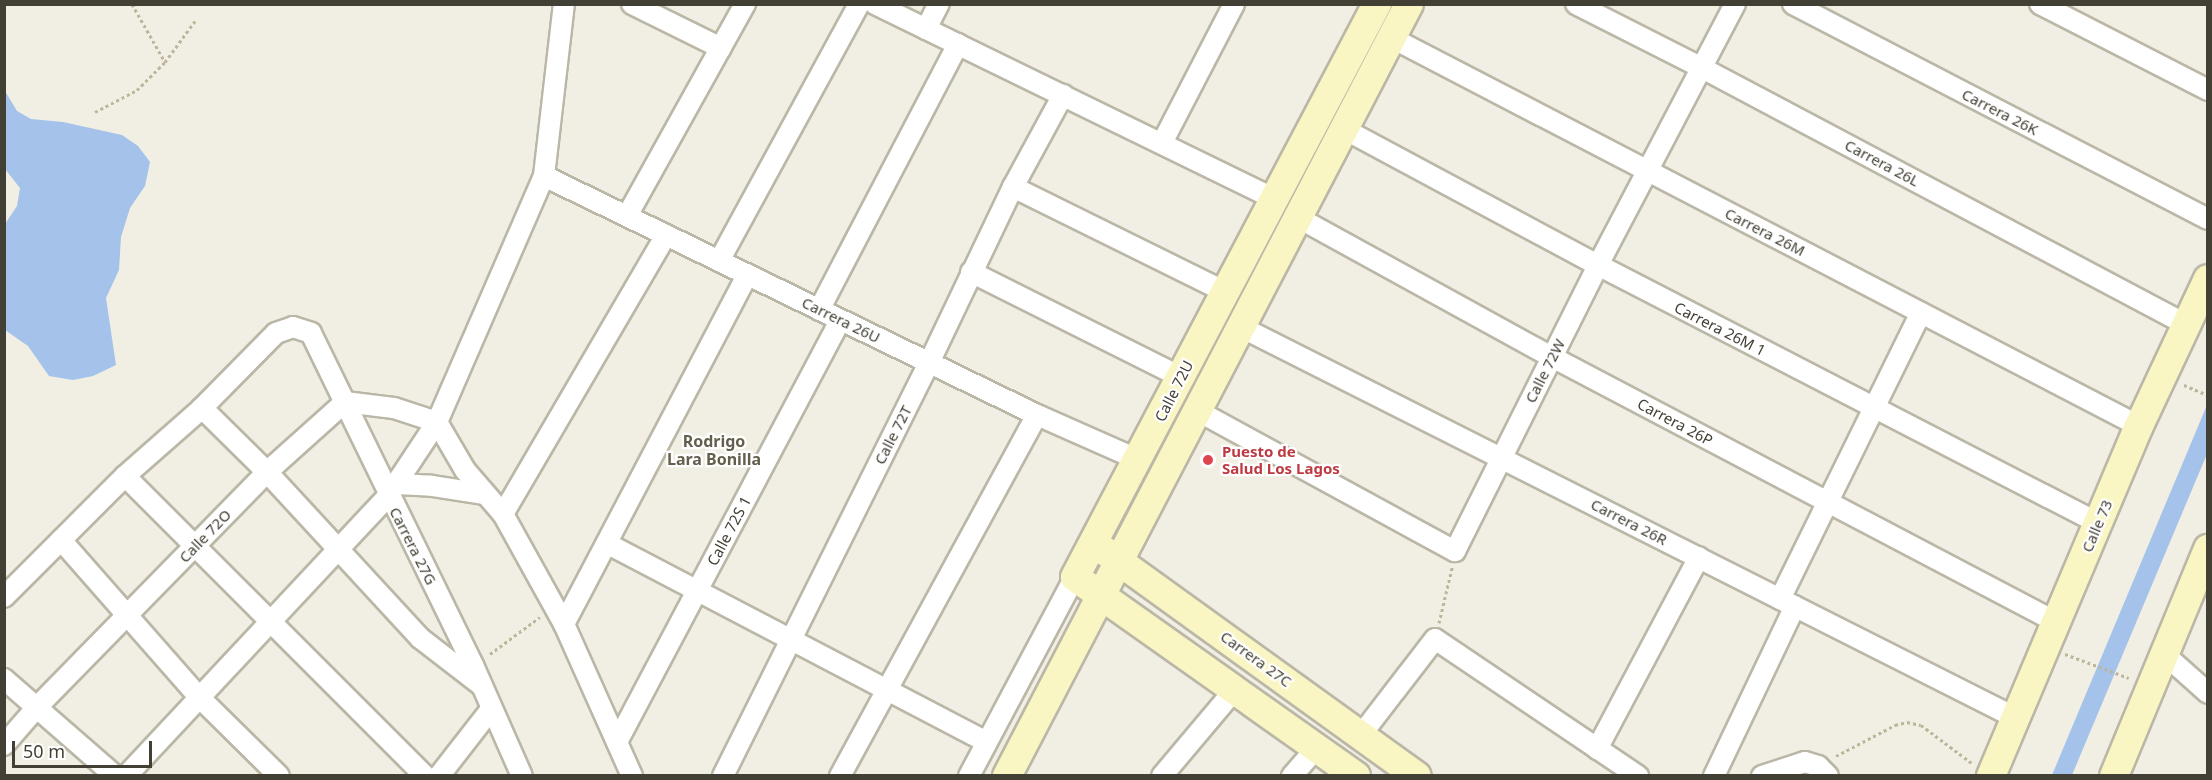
<!DOCTYPE html>
<html>
<head>
<meta charset="utf-8">
<style>
	body { margin:0 }
	#map { position:relative; width:2212px; height:780px; overflow:hidden; background:#f1efe4; font-family:"Noto Sans",sans-serif }
	div>[style] { position:absolute }
	.water>* { inset:0; background:#a4c2ea }
	.path>* { height:3px; margin-top:-1.5px; transform-origin:0; background:repeating-linear-gradient(90deg,#bcb59a 0 3px,transparent 0 6px) }
	.roads { filter:drop-shadow(2px 0 #bbb7a7) drop-shadow(-2px 0 #bbb7a7) drop-shadow(0 2px #bbb7a7) drop-shadow(0 -2px #bbb7a7) }
	.street>* { height:20px; margin:-10px; padding:0 10px; transform-origin:10px; border-radius:10px; background:#fff }
	.secondary>* { height:28px; margin:-14px; padding:0 14px; transform-origin:14px; border-radius:14px; background:#faf6c4 }
	.dots>* { width:16px; height:16px; translate:-50% -50%; box-sizing:border-box; border:3px solid #fff; border-radius:50% }
	span { translate:-50% -50%; white-space:nowrap; text-align:center; line-height:1.15; -webkit-text-stroke:4.5px #fff; paint-order:stroke }
	.street-label { font-size:15px; color:#423f34 }
	.health-label { font-size:15px; color:#be3a42; font-weight:700 }
	.left { translate:0 -50%; text-align:left }
	.neighbourhood-label { font-size:16px; color:#645e4c; font-weight:700 }
	.frame { position:absolute; inset:0; border:6px solid #423f34; pointer-events:none }
	.scale { position:absolute; left:12px; top:741px; width:140px; height:27px; box-sizing:border-box; border:3px solid #423f34; border-top:0; padding-left:8px; font-size:18px; line-height:21px; white-space:nowrap; color:#423f34; -webkit-text-stroke:4px #fff; paint-order:stroke }
</style>
</head>
<body>
<div id="map">
	<div class="water">
		<i style="clip-path:polygon(5px 83px,5px 91px,17px 111px,31px 119px,63px 122px,122px 135px,138px 146px,150px 162px,145px 186px,130px 208px,121px 237px,119px 270px,106px 298px,116px 365px,93px 376px,73px 380px,49px 376px,28px 346px,5px 330px,5px 224px,17px 206px,20px 188px,5px 169px)"></i>
		<i style="clip-path:polygon(2207px 405px,2207px 454px,2072px 775px,2052px 775px)"></i>
	</div>
	<div class="path">
		<i style="left:132px;top:4px;width:67px;rotate:60.4deg"></i>
		<i style="left:95px;top:112px;width:47px;rotate:-27.6deg"></i>
		<i style="left:137px;top:90px;width:40px;rotate:-45deg"></i>
		<i style="left:165px;top:62px;width:51px;rotate:-53.8deg"></i>
		<i style="left:2184px;top:385px;width:26px;rotate:23deg"></i>
		<i style="left:1439px;top:623px;width:57px;rotate:-76.7deg"></i>
		<i style="left:490px;top:654px;width:62px;rotate:-36.5deg"></i>
		<i style="left:2065px;top:654px;width:68px;rotate:20.6deg"></i>
		<i style="left:1836px;top:756px;width:67px;rotate:-27.7deg"></i>
		<i style="left:1895px;top:725px;width:12px;rotate:-14deg"></i>
		<i style="left:1907px;top:722px;width:14px;rotate:12deg"></i>
		<i style="left:1921px;top:725px;width:65px;rotate:36.9deg"></i>
	</div>
	<div class="roads">
		<div class="street">
			<i style="left:632px;top:4px;width:99px;rotate:26.3deg"></i>
			<i style="left:875px;top:4px;width:443px;rotate:26deg"></i>
			<i style="left:1576px;top:4px;width:144px;rotate:26.9deg"></i>
			<i style="left:1704px;top:69px;width:547px;rotate:27.92deg"></i>
			<i style="left:1793px;top:4px;width:467px;rotate:27.4deg"></i>
			<i style="left:2040px;top:4px;width:189px;rotate:27.1deg"></i>
			<i style="left:926px;top:29px;width:28px;rotate:-63deg"></i>
			<i style="left:1392px;top:38px;width:842px;rotate:27.45deg"></i>
			<i style="left:1344px;top:129px;width:288px;rotate:28.2deg"></i>
			<i style="left:1598px;top:265px;width:563px;rotate:27.29deg"></i>
			<i style="left:1162px;top:143px;width:157px;rotate:-62.6deg"></i>
			<i style="left:544px;top:176px;width:548px;rotate:25.86deg"></i>
			<i style="left:1037px;top:415px;width:111px;rotate:23.8deg"></i>
			<i style="left:1013px;top:187px;width:237px;rotate:26.3deg"></i>
			<i style="left:627px;top:216px;width:243px;rotate:-60.9deg"></i>
			<i style="left:1297px;top:217px;width:291px;rotate:28.8deg"></i>
			<i style="left:1552px;top:357px;width:569px;rotate:27.74deg"></i>
			<i style="left:719px;top:261px;width:293px;rotate:-61.4deg"></i>
			<i style="left:971px;top:272px;width:235px;rotate:26.6deg"></i>
			<i style="left:819px;top:310px;width:300px;rotate:-62.4deg"></i>
			<i style="left:1241px;top:327px;width:868px;rotate:26.77deg"></i>
			<i style="left:202px;top:408px;width:91px;rotate:44.6deg"></i>
			<i style="left:267px;top:472px;width:226px;rotate:47.3deg"></i>
			<i style="left:420px;top:638px;width:77px;rotate:37.6deg"></i>
			<i style="left:1196px;top:410px;width:295px;rotate:28.6deg"></i>
			<i style="left:1455px;top:551px;width:320px;rotate:-63.4deg"></i>
			<i style="left:1598px;top:265px;width:295px;rotate:-62.3deg"></i>
			<i style="left:437px;top:422px;width:56px;rotate:59.7deg"></i>
			<i style="left:465px;top:470px;width:58px;rotate:49.2deg"></i>
			<i style="left:503px;top:514px;width:126px;rotate:61deg"></i>
			<i style="left:564px;top:624px;width:167px;rotate:65.9deg"></i>
			<i style="left:125px;top:476px;width:424px;rotate:45deg"></i>
			<i style="left:397px;top:484px;width:35px;rotate:3deg"></i>
			<i style="left:432px;top:486px;width:53px;rotate:8.7deg"></i>
			<i style="left:503px;top:514px;width:323px;rotate:-59.7deg"></i>
			<i style="left:61px;top:540px;width:209px;rotate:48.7deg"></i>
			<i style="left:199px;top:697px;width:112px;rotate:44.6deg"></i>
			<i style="left:608px;top:544px;width:427px;rotate:27.6deg"></i>
			<i style="left:4px;top:597px;width:171px;rotate:-45deg"></i>
			<i style="left:125px;top:476px;width:103px;rotate:-41.4deg"></i>
			<i style="left:202px;top:408px;width:105px;rotate:-45.4deg"></i>
			<i style="left:276px;top:333px;width:18px;rotate:-19deg"></i>
			<i style="left:293px;top:327px;width:19px;rotate:18deg"></i>
			<i style="left:311px;top:333px;width:369px;rotate:64deg"></i>
			<i style="left:473px;top:665px;width:121px;rotate:66.2deg"></i>
			<i style="left:1780px;top:599px;width:319px;rotate:-63.8deg"></i>
			<i style="left:564px;top:624px;width:394px;rotate:-62.3deg"></i>
			<i style="left:2163px;top:653px;width:60px;rotate:41.6deg"></i>
			<i style="left:4px;top:679px;width:147px;rotate:41.1deg"></i>
			<i style="left:1361px;top:735px;width:121px;rotate:-52.4deg"></i>
			<i style="left:1435px;top:639px;width:245px;rotate:34deg"></i>
			<i style="left:617px;top:742px;width:477px;rotate:-62.1deg"></i>
			<i style="left:4px;top:745px;width:50px;rotate:-49deg"></i>
			<i style="left:37px;top:707px;width:329px;rotate:-45.6deg"></i>
			<i style="left:267px;top:472px;width:105px;rotate:-41.9deg"></i>
			<i style="left:345px;top:402px;width:49px;rotate:7deg"></i>
			<i style="left:394px;top:408px;width:45px;rotate:18deg"></i>
			<i style="left:1597px;top:749px;width:217px;rotate:-62deg"></i>
			<i style="left:126px;top:776px;width:383px;rotate:-46.9deg"></i>
			<i style="left:388px;top:496px;width:89px;rotate:-56.5deg"></i>
			<i style="left:437px;top:422px;width:268px;rotate:-66.5deg"></i>
			<i style="left:544px;top:176px;width:173px;rotate:-83.4deg"></i>
			<i style="left:439px;top:776px;width:86px;rotate:-52.1deg"></i>
			<i style="left:723px;top:776px;width:462px;rotate:-63.5deg"></i>
			<i style="left:929px;top:363px;width:195px;rotate:-64.5deg"></i>
			<i style="left:1013px;top:187px;width:105px;rotate:-61.5deg"></i>
			<i style="left:840px;top:776px;width:411px;rotate:-61.4deg"></i>
			<i style="left:969px;top:776px;width:225px;rotate:-62deg"></i>
			<i style="left:1162px;top:776px;width:115px;rotate:-49.9deg"></i>
			<i style="left:1292px;top:776px;width:38px;rotate:-49deg"></i>
			<i style="left:1714px;top:776px;width:188px;rotate:-64.5deg"></i>
			<i style="left:1762px;top:776px;width:45px;rotate:-18deg"></i>
			<i style="left:1805px;top:762px;width:14px;rotate:17deg"></i>
			<i style="left:1818px;top:766px;width:14px;rotate:45deg"></i>
		</div>
		<div class="secondary">
			<i style="left:1102px;top:549px;width:388px;rotate:35.8deg"></i>
			<i style="left:1007px;top:776px;width:870px;rotate:-62.49deg"></i>
			<i style="left:1356px;top:776px;width:344px;rotate:-144.7deg"></i>
			<i style="left:1075px;top:577px;width:648px;rotate:-62.21deg"></i>
			<i style="left:1991px;top:776px;width:380px;rotate:-67.1deg"></i>
			<i style="left:2139px;top:426px;width:162px;rotate:-64.9deg"></i>
			<i style="left:2114px;top:776px;width:246px;rotate:-67.5deg"></i>
		</div>
	</div>
	<div class="dots">
		<i style="left:1208px;top:460px;background:#e0444e"></i>
	</div>
	<div class="street-label">
		<span style="left:2000px;top:112px;rotate:27deg">Carrera 26K</span>
		<span style="left:1882px;top:163px;rotate:28deg">Carrera 26L</span>
		<span style="left:1765px;top:232px;rotate:27deg">Carrera 26M</span>
		<span style="left:841px;top:320px;rotate:26deg">Carrera 26U</span>
		<span style="left:1720px;top:329px;rotate:27deg">Carrera 26M 1</span>
		<span style="left:1545px;top:371px;rotate:-63deg">Calle 72W</span>
		<span style="left:1174px;top:391px;rotate:-63deg">Calle 72U</span>
		<span style="left:1675px;top:422px;rotate:28deg">Carrera 26P</span>
		<span style="left:893px;top:435px;rotate:-63deg">Calle 72T</span>
		<span style="left:1629px;top:522px;rotate:27deg">Carrera 26R</span>
		<span style="left:2097px;top:526px;rotate:-67deg">Calle 73</span>
		<span style="left:729px;top:531px;rotate:-62deg">Calle 72S 1</span>
		<span style="left:205px;top:536px;rotate:-46deg">Calle 72O</span>
		<span style="left:413px;top:546px;rotate:63deg">Carrera 27G</span>
		<span style="left:1256px;top:659px;rotate:36deg">Carrera 27C</span>
	</div>
	<div class="health-label">
		<span class="left" style="left:1222px;top:460px">Puesto de<br>Salud Los Lagos</span>
	</div>
	<div class="neighbourhood-label">
		<span style="left:714px;top:450px">Rodrigo<br>Lara Bonilla</span>
	</div>
	<div class="frame"></div>
	<div class="scale">50 m</div>
</div>
</body>
</html>
